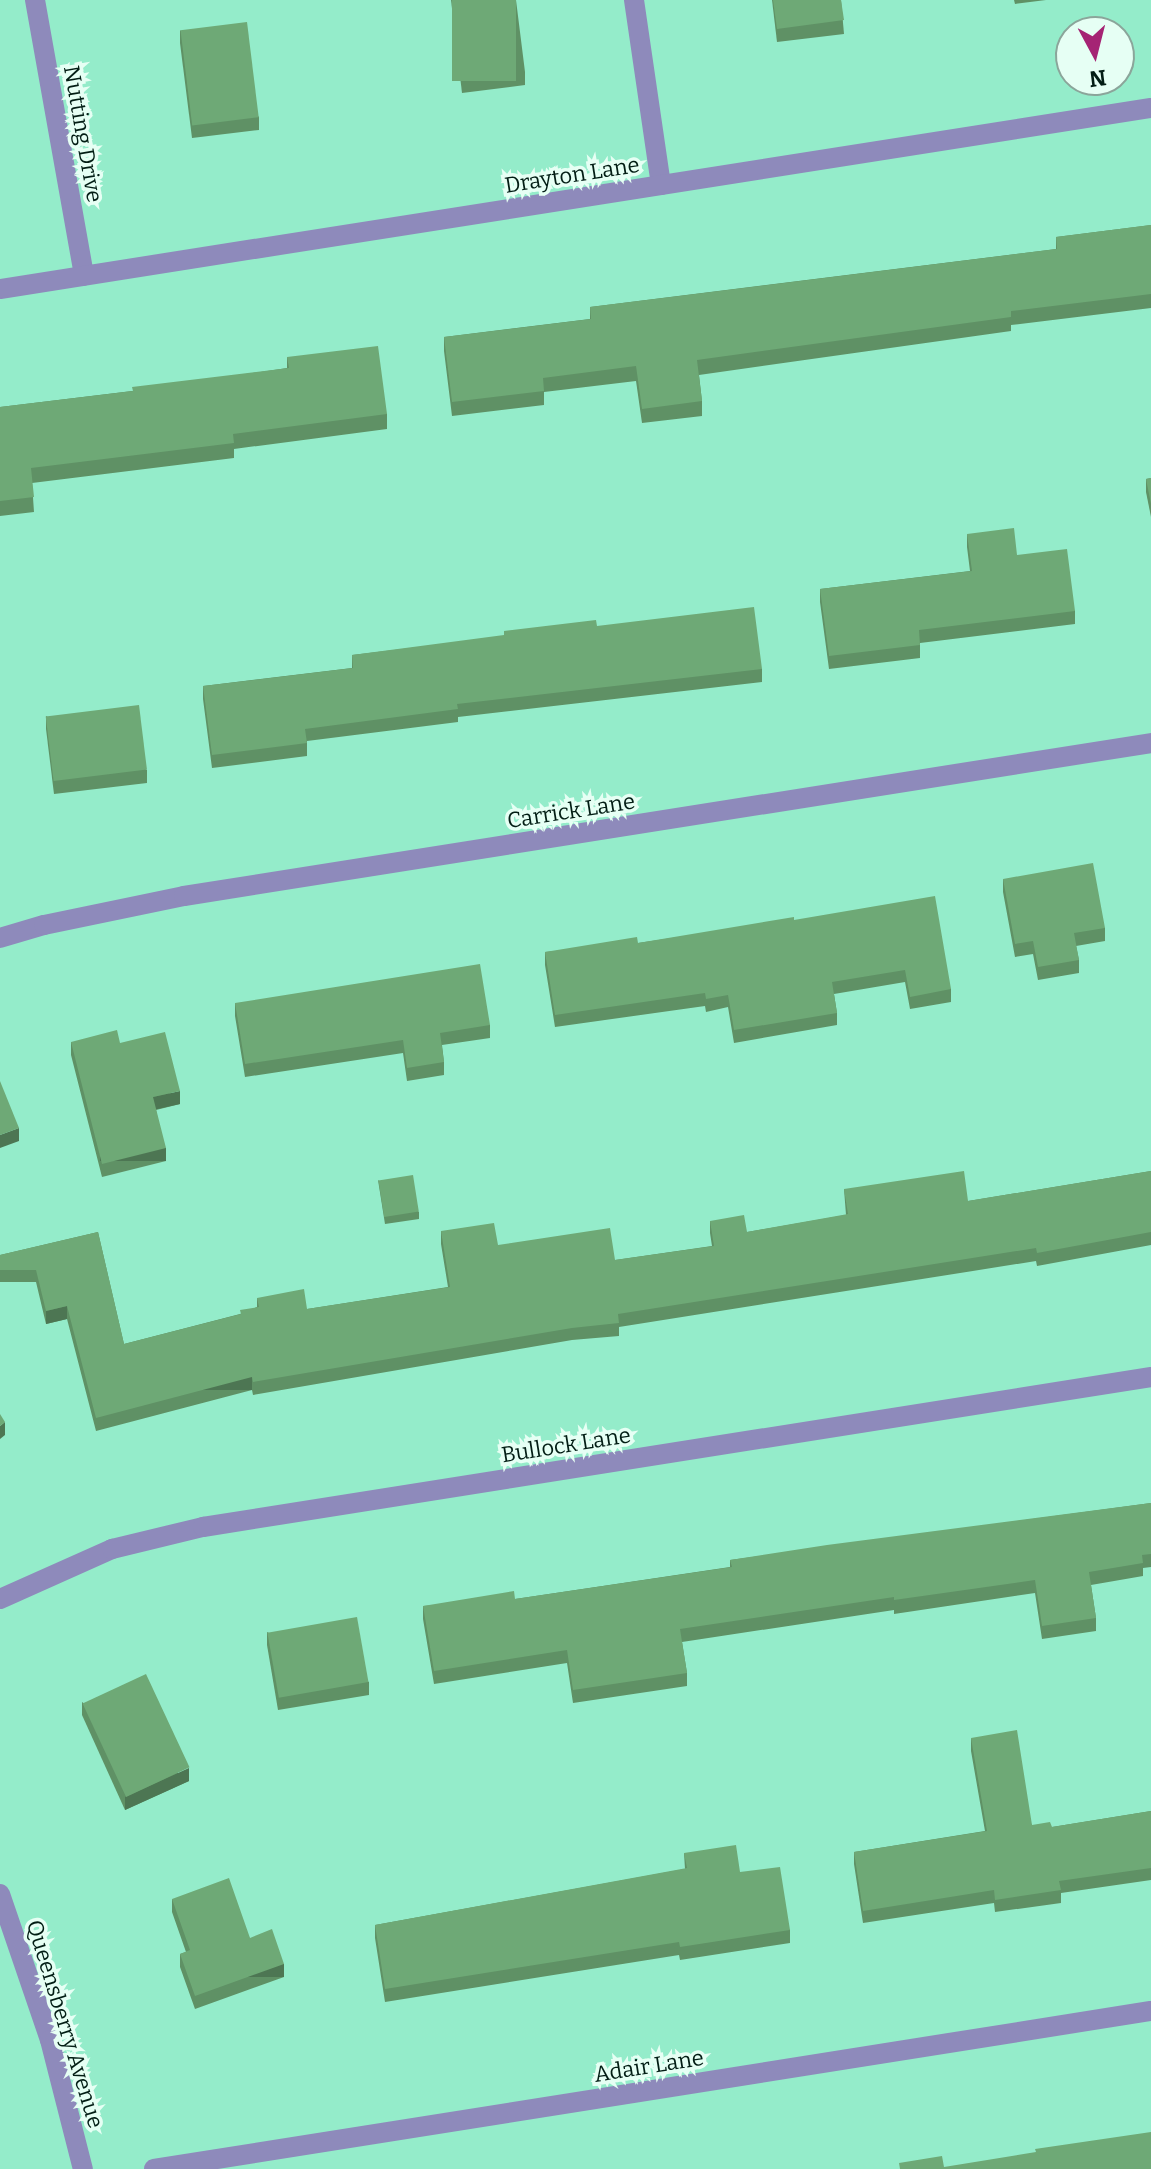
<!DOCTYPE html>
<html>
<head>
<meta charset="utf-8">
<style>
	body { margin:0 }
	#map { position:relative; width:1151px; height:2169px; overflow:hidden; background:#94ecca; font-family:Bitter,serif }
	div>[style] { position:absolute }
	.minor>* { height:20px; margin:-10px; padding:0 10px; transform-origin:10px; border-radius:10px; background:#8e8abb }
	.tertiary>* { height:20px; margin:-10px; padding:0 10px; transform-origin:10px; border-radius:10px; background:#8e8abb }
	.wall>* { inset:0; background:#5f9165 }
	.shaded-wall>* { inset:0; background:#4d7653; transform-origin:0 0 }
	.building>* { inset:0; background:#6ea976; transform-origin:0 0 }
	span { translate:-50% -50%; white-space:nowrap; text-align:center; line-height:1.15; -webkit-text-stroke:7px #e6fff4; paint-order:stroke }
	.street-label { font-size:22px; color:#021d14 }
	.north { position:absolute; left:1055px; top:16px; width:80px; height:80px; box-sizing:border-box; background:#e6fff4; border:2px solid #8ba59a; border-radius:50%; rotate:173deg; font-size:22px; font-weight:700; line-height:32px; text-align:center; color:#021d14 }
	.north::after { content:''; display:block; margin:auto; width:28px; height:36px; background:#a52474; clip-path:polygon(50% 0,100% 100%,50% 72%,0 100%) }
</style>
</head>
<body>
<div id="map">
	<div class="minor">
		<i style="left:35px;top:0;width:280px;rotate:79.9deg"></i>
		<i style="left:634px;top:0;width:187px;rotate:81.7deg"></i>
		<i style="left:0;top:289px;width:1165px;rotate:-8.94deg"></i>
		<i style="left:0;top:938px;width:46px;rotate:-16.5deg"></i>
		<i style="left:44px;top:925px;width:143px;rotate:-11.7deg"></i>
		<i style="left:184px;top:896px;width:979px;rotate:-8.99deg"></i>
		<i style="left:0;top:1599px;width:123px;rotate:-24.1deg"></i>
		<i style="left:112px;top:1549px;width:94px;rotate:-13.6deg"></i>
		<i style="left:203px;top:1527px;width:960px;rotate:-8.99deg"></i>
		<i style="left:154px;top:2169px;width:1009px;rotate:-9.01deg"></i>
	</div>
	<div class="tertiary">
		<i style="left:0;top:1894px;width:154px;rotate:71.1deg"></i>
		<i style="left:50px;top:2040px;width:133px;rotate:75.7deg"></i>
	</div>
	<div class="wall">
		<i style="clip-path:polygon(451px 0,516px 0,525px 72px,525px 85px,462px 93px)"></i>
		<i style="clip-path:polygon(772px 0,841px 0,844px 34px,777px 42px)"></i>
		<i style="clip-path:polygon(1014px 0,1046px 0,1015px 4px)"></i>
		<i style="clip-path:polygon(180px 30px,259px 117px,259px 130px,192px 138px,180px 43px)"></i>
		<i style="clip-path:polygon(1151px 225px,1151px 308px,1011px 325px,1011px 331px,699px 375px,702px 401px,702px 416px,642px 423px,636px 381px,544px 392px,544px 405px,452px 416px,444px 351px,444px 337px,590px 319px,590px 307px,1056px 249px,1056px 237px)"></i>
		<i style="clip-path:polygon(287px 357px,387px 414px,387px 429px,234px 449px,234px 458px,32px 483px,34px 512px,0 516px,0 407px,132px 391px,287px 368px)"></i>
		<i style="clip-path:polygon(1151px 478px,1151px 517px,1146px 492px,1146px 479px)"></i>
		<i style="clip-path:polygon(967px 534px,1017px 555px,1075px 611px,1075px 624px,920px 643px,920px 658px,829px 669px,820px 602px,820px 589px,970px 571px,967px 547px)"></i>
		<i style="clip-path:polygon(597px 626px,762px 669px,762px 682px,458px 717px,458px 722px,307px 741px,307px 756px,212px 768px,203px 699px,203px 686px,352px 668px,352px 655px)"></i>
		<i style="clip-path:polygon(46px 716px,147px 770px,147px 783px,54px 794px,46px 729px)"></i>
		<i style="clip-path:polygon(1003px 879px,1105px 928px,1105px 941px,1076px 946px,1079px 960px,1079px 973px,1038px 980px,1033px 954px,1015px 957px,1003px 892px)"></i>
		<i style="clip-path:polygon(794px 920px,951px 989px,951px 1002px,910px 1009px,905px 982px,834px 994px,837px 1013px,837px 1025px,734px 1043px,728px 1007px,706px 1012px,705px 1006px,555px 1027px,545px 965px,545px 952px,638px 943px)"></i>
		<i style="clip-path:polygon(235px 1003px,490px 1025px,490px 1038px,442px 1045px,444px 1062px,444px 1075px,407px 1081px,403px 1053px,245px 1077px,235px 1016px)"></i>
		<i style="clip-path:polygon(71px 1042px,120px 1043px,180px 1104px,156px 1110px,166px 1161px,102px 1177px,71px 1055px)"></i>
		<i style="clip-path:polygon(1151px 1171px,1151px 1245px,1037px 1266px,1036px 1261px,619px 1327px,619px 1336px,572px 1340px,253px 1395px,252px 1390px,96px 1431px,67px 1319px,46px 1324px,36px 1282px,0 1282px,0 1255px,98px 1232px,124px 1344px,240px 1314px,257px 1307px,257px 1298px,307px 1309px,448px 1287px,441px 1244px,441px 1231px,498px 1245px,615px 1260px,712px 1246px,710px 1233px,710px 1221px,747px 1232px,846px 1215px,844px 1189px,968px 1201px)"></i>
		<i style="clip-path:polygon(378px 1180px,419px 1212px,419px 1219px,385px 1224px)"></i>
		<i style="clip-path:polygon(1151px 1503px,1151px 1567px,1143px 1568px,1143px 1576px,1091px 1585px,1096px 1618px,1096px 1631px,1042px 1639px,1035px 1593px,894px 1614px,894px 1610px,682px 1642px,687px 1673px,687px 1686px,573px 1703px,567px 1663px,434px 1684px,423px 1619px,423px 1606px,515px 1599px,730px 1567px,730px 1560px)"></i>
		<i style="clip-path:polygon(267px 1632px,369px 1682px,369px 1695px,278px 1710px,267px 1645px)"></i>
		<i style="clip-path:polygon(82px 1702px,189px 1781px,125px 1810px,82px 1715px)"></i>
		<i style="clip-path:polygon(971px 1738px,1032px 1825px,1052px 1827px,1151px 1811px,1151px 1880px,1061px 1893px,1061px 1903px,995px 1912px,994px 1903px,863px 1923px,854px 1864px,854px 1852px,985px 1831px,971px 1751px)"></i>
		<i style="clip-path:polygon(684px 1853px,740px 1872px,790px 1930px,790px 1943px,680px 1960px,679px 1955px,385px 2002px,375px 1938px,375px 1925px,685px 1869px)"></i>
		<i style="clip-path:polygon(172px 1899px,250px 1938px,284px 1977px,195px 2009px,180px 1967px,180px 1954px,186px 1952px,172px 1912px)"></i>
	</div>
	<div class="shaded-wall">
		<i style="clip-path:polygon(180px 1091px,180px 1104px,153px 1110px,153px 1097px)"></i>
		<i style="clip-path:polygon(19px 1128px,19px 1141px,0 1148px,0 1135px)"></i>
		<i style="left:166px;top:1148px;width:13px;height:66px;rotate:90deg"></i>
		<i style="clip-path:polygon(67px 1306px,67px 1319px,46px 1324px,46px 1311px)"></i>
		<i style="left:252px;top:1377px;width:13px;height:161px;rotate:90deg"></i>
		<i style="clip-path:polygon(5px 1422px,5px 1435px,0 1439px,0 1426px)"></i>
		<i style="clip-path:polygon(189px 1768px,189px 1781px,125px 1810px,125px 1797px)"></i>
		<i style="left:284px;top:1964px;width:13px;height:95px;rotate:90deg"></i>
	</div>
	<div class="building">
		<i style="left:452px;top:0;width:64px;height:81px"></i>
		<i style="clip-path:polygon(773px 0,841px 0,844px 20px,777px 29px)"></i>
		<i style="left:247px;top:22px;width:96px;height:67px;rotate:83deg"></i>
		<i style="clip-path:polygon(1151px 225px,1151px 294px,1011px 311px,1011px 317px,697px 360px,702px 401px,642px 409px,636px 366px,543px 378px,544px 391px,452px 402px,444px 337px,591px 319px,590px 307px,1057px 249px,1056px 237px)"></i>
		<i style="clip-path:polygon(378px 346px,387px 414px,233px 434px,234px 443px,31px 468px,34px 497px,0 501px,0 407px,133px 391px,132px 387px,289px 368px,287px 357px)"></i>
		<i style="clip-path:polygon(1151px 478px,1151px 504px,1146px 479px)"></i>
		<i style="clip-path:polygon(1014px 528px,1017px 555px,1067px 549px,1075px 611px,919px 630px,920px 645px,829px 656px,820px 589px,972px 571px,967px 534px)"></i>
		<i style="clip-path:polygon(754px 607px,762px 669px,457px 704px,458px 709px,305px 729px,307px 743px,212px 755px,203px 686px,353px 668px,352px 655px,504px 635px,504px 631px,596px 620px,597px 626px)"></i>
		<i style="left:139px;top:705px;width:65px;height:94px;rotate:83deg"></i>
		<i style="clip-path:polygon(1093px 863px,1105px 928px,1074px 933px,1079px 960px,1038px 967px,1033px 941px,1015px 944px,1003px 879px)"></i>
		<i style="clip-path:polygon(935px 896px,951px 989px,910px 997px,905px 970px,832px 982px,837px 1013px,734px 1030px,728px 995px,706px 999px,705px 993px,555px 1015px,545px 952px,637px 937px,638px 943px,794px 917px,794px 920px)"></i>
		<i style="clip-path:polygon(480px 964px,490px 1025px,440px 1033px,444px 1062px,407px 1068px,403px 1040px,245px 1064px,235px 1003px)"></i>
		<i style="clip-path:polygon(117px 1030px,120px 1043px,165px 1032px,180px 1091px,153px 1097px,166px 1148px,102px 1164px,71px 1042px)"></i>
		<i style="clip-path:polygon(0 1081px,19px 1128px,0 1135px)"></i>
		<i style="clip-path:polygon(964px 1171px,968px 1201px,1151px 1171px,1151px 1232px,1037px 1253px,1036px 1248px,618px 1314px,619px 1323px,572px 1328px,253px 1382px,252px 1377px,96px 1418px,67px 1306px,46px 1311px,36px 1270px,0 1270px,0 1255px,98px 1232px,124px 1344px,241px 1314px,240px 1310px,259px 1307px,257px 1298px,304px 1289px,307px 1309px,450px 1287px,441px 1231px,494px 1223px,498px 1245px,610px 1228px,615px 1260px,714px 1246px,710px 1221px,744px 1215px,747px 1232px,848px 1214px,844px 1189px)"></i>
		<i style="left:413px;top:1175px;width:37px;height:35px;rotate:81deg"></i>
		<i style="clip-path:polygon(0 1414px,5px 1422px,0 1426px)"></i>
		<i style="clip-path:polygon(1151px 1503px,1151px 1554px,1142px 1555px,1143px 1563px,1089px 1572px,1096px 1618px,1042px 1626px,1035px 1580px,894px 1600px,894px 1597px,680px 1629px,687px 1673px,573px 1690px,567px 1650px,434px 1671px,423px 1606px,514px 1591px,515px 1599px,732px 1567px,730px 1560px,827px 1545px)"></i>
		<i style="left:357px;top:1617px;width:66px;height:91px;rotate:80deg"></i>
		<i style="left:146px;top:1674px;width:103px;height:70px;rotate:65deg"></i>
		<i style="clip-path:polygon(1017px 1730px,1032px 1825px,1050px 1822px,1052px 1827px,1151px 1811px,1151px 1868px,1059px 1881px,1061px 1890px,995px 1900px,994px 1890px,863px 1911px,854px 1852px,987px 1831px,971px 1738px)"></i>
		<i style="clip-path:polygon(736px 1845px,740px 1872px,780px 1867px,790px 1930px,680px 1947px,679px 1942px,385px 1989px,375px 1925px,687px 1868px,684px 1853px)"></i>
		<i style="clip-path:polygon(229px 1878px,250px 1938px,272px 1929px,284px 1964px,195px 1996px,180px 1954px,190px 1950px,172px 1899px)"></i>
		<i style="clip-path:polygon(1151px 2132px,1151px 2169px,900px 2169px,899px 2163px,942px 2156px,944px 2167px,1036px 2152px,1035px 2149px)"></i>
	</div>
	<div class="street-label">
		<span style="left:83px;top:134px;rotate:80deg">Nutting Drive</span>
		<span style="left:572px;top:175px;rotate:-9deg">Drayton Lane</span>
		<span style="left:571px;top:811px;rotate:-9deg">Carrick Lane</span>
		<span style="left:566px;top:1445px;rotate:-9deg">Bullock Lane</span>
		<span style="left:65px;top:2024px;rotate:73deg">Queensberry Avenue</span>
		<span style="left:649px;top:2066px;rotate:-9deg">Adair Lane</span>
	</div>
	<div class="north">N</div>
</div>
</body>
</html>
